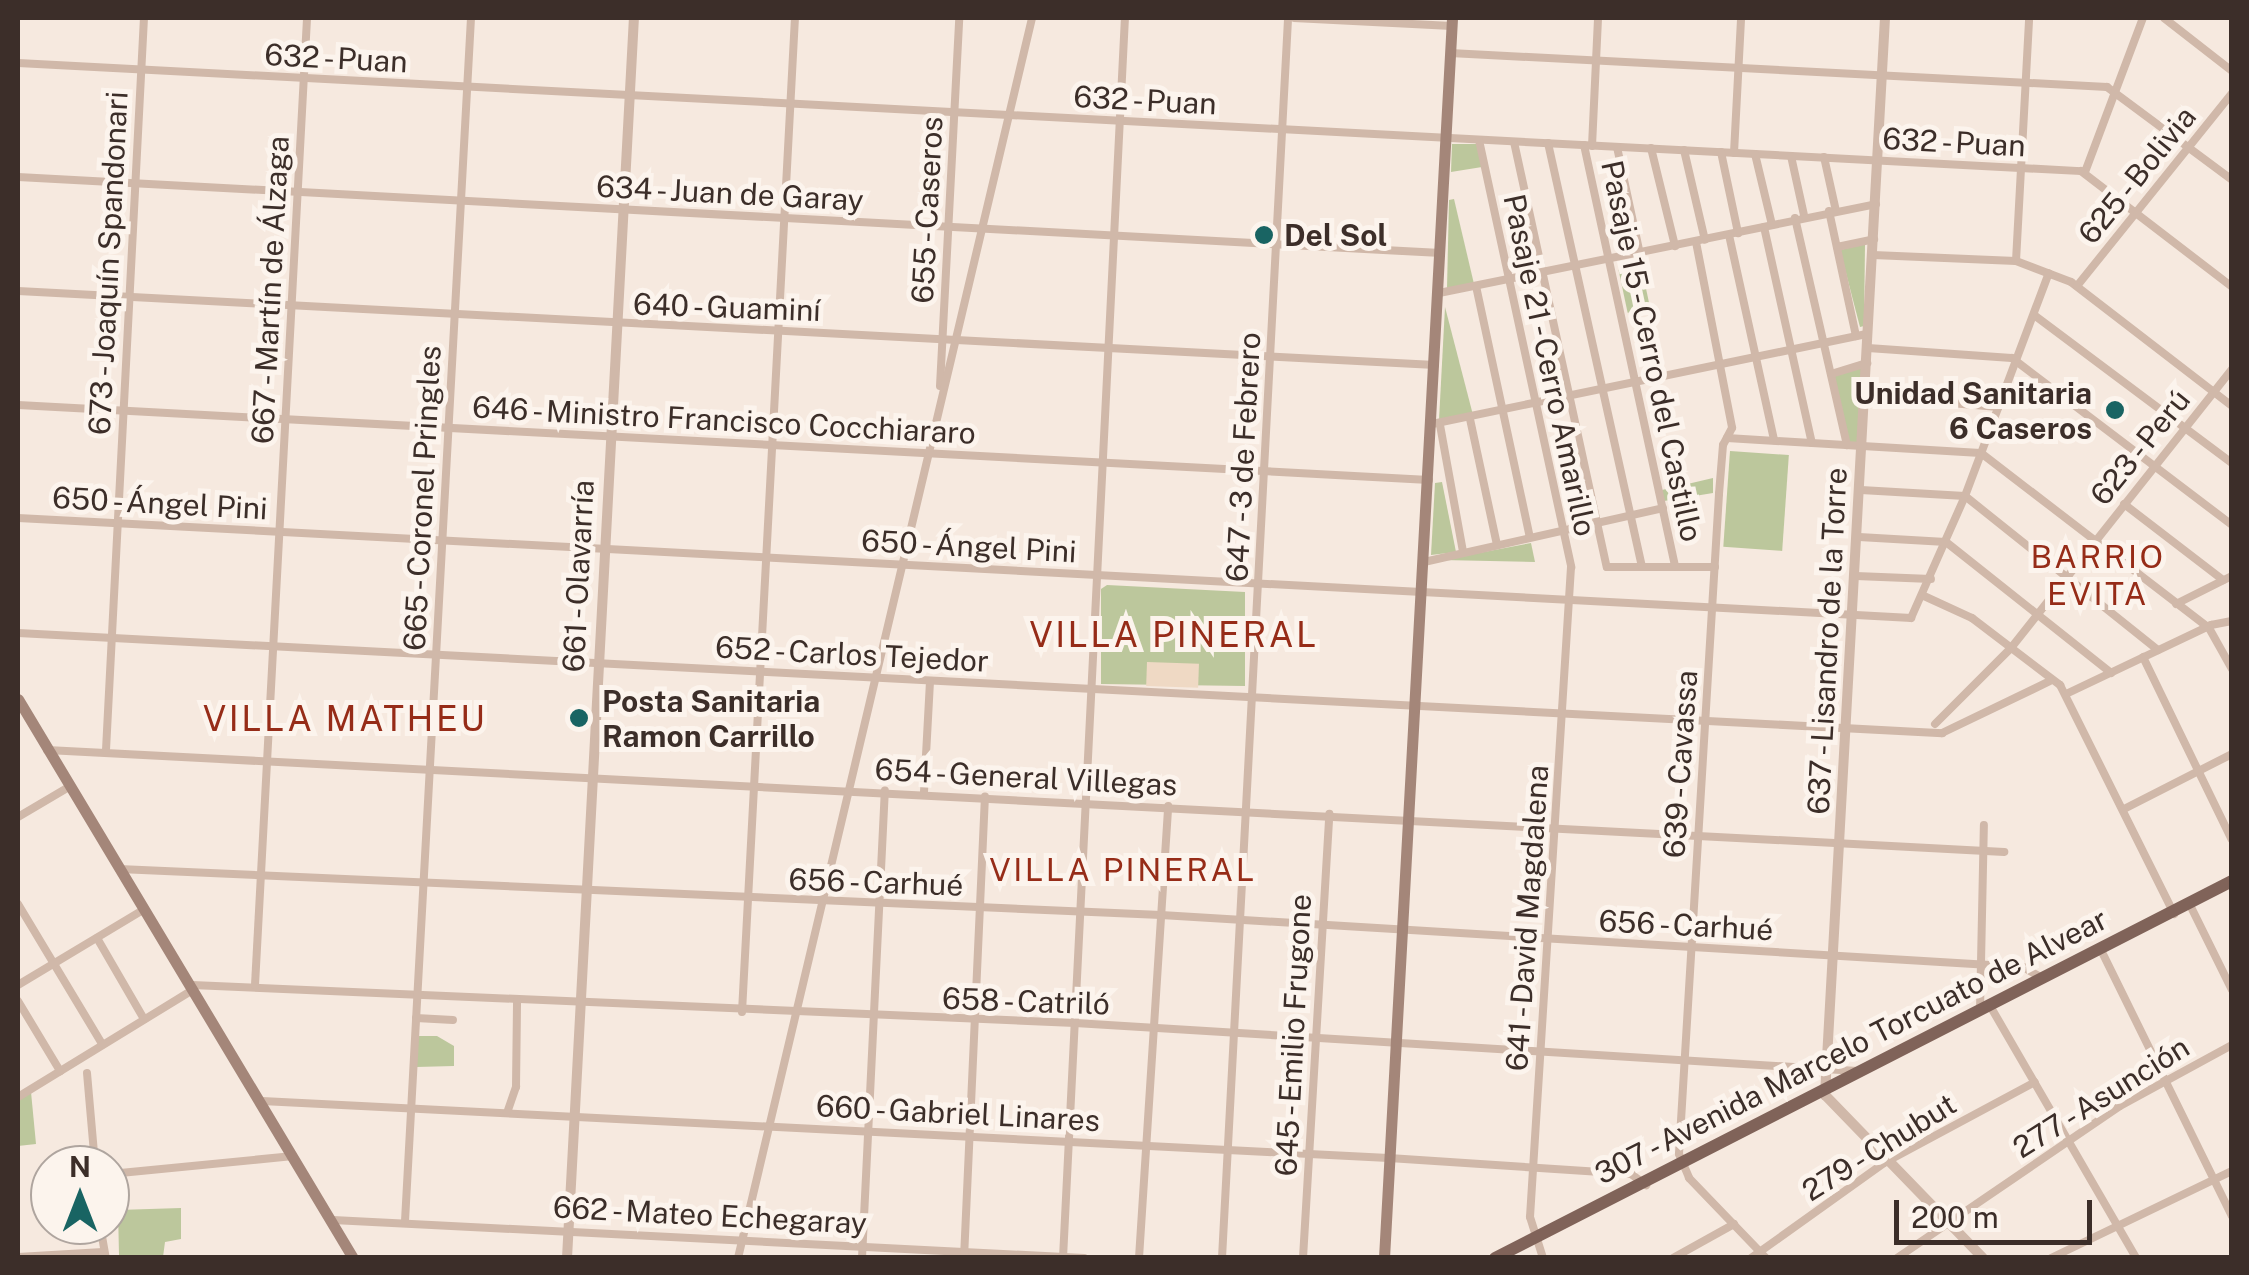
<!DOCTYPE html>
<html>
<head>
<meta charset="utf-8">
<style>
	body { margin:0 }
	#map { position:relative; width:2249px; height:1275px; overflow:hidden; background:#f6e9df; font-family:"Public Sans",sans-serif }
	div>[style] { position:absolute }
	.green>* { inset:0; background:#bcc79c; transform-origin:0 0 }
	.plaza>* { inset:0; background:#efd9c4; transform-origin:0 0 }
	.minor>* { height:8px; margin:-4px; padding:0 4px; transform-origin:4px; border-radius:4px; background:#d0b8a9 }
	.tertiary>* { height:10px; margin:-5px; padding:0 5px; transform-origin:5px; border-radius:5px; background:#d0b8a9 }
	.secondary>* { height:11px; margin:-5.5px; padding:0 5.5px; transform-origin:5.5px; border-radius:5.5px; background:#a48679 }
	.primary>* { height:12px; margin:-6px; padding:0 6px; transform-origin:6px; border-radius:6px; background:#806359 }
	.dots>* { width:28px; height:28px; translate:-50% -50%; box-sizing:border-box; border:5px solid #fcf4ed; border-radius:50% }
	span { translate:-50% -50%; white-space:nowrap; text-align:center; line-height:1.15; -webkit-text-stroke:10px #fcf4ed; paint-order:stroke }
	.street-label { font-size:30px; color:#3c2e29 }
	.poi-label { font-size:30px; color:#3c2e29; font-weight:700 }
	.left { translate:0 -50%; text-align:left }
	.right { translate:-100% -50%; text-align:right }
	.neighbourhood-label { font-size:32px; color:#962c18; letter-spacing:2.5px }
	.quarter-label { font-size:35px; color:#962c18; letter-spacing:2.5px }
	.frame { position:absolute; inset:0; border:20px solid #3c2e29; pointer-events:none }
	.north { position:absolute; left:30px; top:1145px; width:100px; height:100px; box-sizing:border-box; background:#fcf4ed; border:2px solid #afa59f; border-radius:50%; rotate:0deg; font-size:28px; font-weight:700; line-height:40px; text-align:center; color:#3c2e29 }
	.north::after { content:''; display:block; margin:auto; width:35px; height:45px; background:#196463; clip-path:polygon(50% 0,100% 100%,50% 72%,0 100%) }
	.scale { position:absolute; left:1894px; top:1200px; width:198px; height:45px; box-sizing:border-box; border:5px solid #3c2e29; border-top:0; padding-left:12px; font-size:30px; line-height:35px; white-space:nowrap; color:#3c2e29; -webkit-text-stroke:8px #fcf4ed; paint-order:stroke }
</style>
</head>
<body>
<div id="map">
	<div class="green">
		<i style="clip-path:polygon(1452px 144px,1477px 144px,1482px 167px,1451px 172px)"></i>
		<i style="clip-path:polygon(1454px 199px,1474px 284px,1447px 289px,1449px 200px)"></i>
		<i style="clip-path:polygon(1865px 244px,1864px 326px,1860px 327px,1840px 250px)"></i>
		<i style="left:1641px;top:265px;width:44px;height:23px;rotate:78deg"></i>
		<i style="clip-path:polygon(1445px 307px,1473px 415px,1439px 420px)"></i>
		<i style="clip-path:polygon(1864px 366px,1859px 443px,1848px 442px,1834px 375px)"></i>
		<i style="left:1730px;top:451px;width:59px;height:96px;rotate:4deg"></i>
		<i style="clip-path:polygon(1713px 478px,1713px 493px,1664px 501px,1662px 490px)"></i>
		<i style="clip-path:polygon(1442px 482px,1456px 552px,1431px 555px,1435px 483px)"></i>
		<i style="clip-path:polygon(1531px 543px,1535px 562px,1442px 560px)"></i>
		<i style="clip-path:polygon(1107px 585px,1245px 592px,1245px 686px,1101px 684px,1101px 589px)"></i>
		<i style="clip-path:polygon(417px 1036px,437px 1036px,454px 1046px,454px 1066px,416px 1067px)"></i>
		<i style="clip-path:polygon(31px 1092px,36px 1144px,18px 1146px,18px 1100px)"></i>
		<i style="clip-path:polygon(181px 1208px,181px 1239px,165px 1242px,163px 1257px,110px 1258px,119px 1255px,118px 1210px)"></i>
	</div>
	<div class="plaza">
		<i style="left:1147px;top:662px;width:52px;height:24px;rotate:2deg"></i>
	</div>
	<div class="minor">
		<i style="left:1294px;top:18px;width:158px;rotate:2.9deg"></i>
		<i style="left:2164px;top:18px;width:86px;rotate:37.9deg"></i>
		<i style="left:1450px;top:53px;width:658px;rotate:2.96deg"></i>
		<i style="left:2107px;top:87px;width:156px;rotate:36.6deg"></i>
		<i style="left:18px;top:63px;width:2066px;rotate:3deg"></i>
		<i style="left:2081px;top:171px;width:190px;rotate:37.5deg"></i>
		<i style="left:1479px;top:140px;width:437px;rotate:77.8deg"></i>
		<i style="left:1571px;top:567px;width:651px;rotate:93.61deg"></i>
		<i style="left:1530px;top:1217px;width:43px;rotate:72.4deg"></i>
		<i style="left:1514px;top:142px;width:435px;rotate:77.7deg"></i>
		<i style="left:1607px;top:567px;width:108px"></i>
		<i style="left:1548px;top:143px;width:433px;rotate:77.5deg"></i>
		<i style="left:1584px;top:145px;width:431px;rotate:77.8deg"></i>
		<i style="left:1592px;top:146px;width:128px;rotate:-87.3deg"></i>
		<i style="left:1617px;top:147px;width:109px;rotate:77.9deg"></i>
		<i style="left:1651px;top:148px;width:101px;rotate:76.2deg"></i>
		<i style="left:1684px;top:150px;width:92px;rotate:76.9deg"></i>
		<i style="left:1721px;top:152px;width:83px;rotate:78.1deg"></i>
		<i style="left:1734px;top:153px;width:135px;rotate:-87deg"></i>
		<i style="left:1755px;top:154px;width:73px;rotate:76.5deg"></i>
		<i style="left:1791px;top:156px;width:60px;rotate:77.6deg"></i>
		<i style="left:1824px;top:157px;width:55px;rotate:77.5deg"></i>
		<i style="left:2085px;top:172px;width:165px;rotate:-69.4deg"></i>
		<i style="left:18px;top:177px;width:1425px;rotate:3.06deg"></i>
		<i style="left:1829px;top:211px;width:128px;rotate:77.8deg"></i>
		<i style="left:1795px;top:218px;width:233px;rotate:77.1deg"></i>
		<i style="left:1764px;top:227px;width:221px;rotate:77.5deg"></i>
		<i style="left:1729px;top:235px;width:210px;rotate:77.6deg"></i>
		<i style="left:1696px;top:242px;width:189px;rotate:79deg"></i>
		<i style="left:1732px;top:428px;width:19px;rotate:118deg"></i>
		<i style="left:1723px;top:445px;width:49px;rotate:94.7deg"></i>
		<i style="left:1719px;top:494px;width:661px;rotate:93.47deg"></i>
		<i style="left:1679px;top:1154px;width:26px;rotate:67deg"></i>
		<i style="left:1689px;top:1178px;width:111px;rotate:46.1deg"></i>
		<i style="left:1837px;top:247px;width:38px;rotate:-12deg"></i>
		<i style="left:1873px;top:255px;width:143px;rotate:2.4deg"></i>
		<i style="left:2016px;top:261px;width:59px;rotate:20.9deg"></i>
		<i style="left:2071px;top:282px;width:203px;rotate:37.6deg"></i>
		<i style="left:2016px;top:261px;width:243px;rotate:-86.9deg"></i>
		<i style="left:1476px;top:286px;width:257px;rotate:77.9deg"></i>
		<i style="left:2077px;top:286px;width:248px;rotate:-51.2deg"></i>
		<i style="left:18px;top:291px;width:1419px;rotate:2.99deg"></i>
		<i style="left:1439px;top:293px;width:446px;rotate:-11.5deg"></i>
		<i style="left:2034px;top:315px;width:247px;rotate:36.8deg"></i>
		<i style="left:1868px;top:348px;width:144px;rotate:4deg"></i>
		<i style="left:2012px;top:358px;width:276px;rotate:37.2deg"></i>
		<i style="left:1831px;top:374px;width:38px;rotate:-17deg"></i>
		<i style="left:940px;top:386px;width:368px;rotate:-87deg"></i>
		<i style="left:1866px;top:396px;width:133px;rotate:4.7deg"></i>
		<i style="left:18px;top:405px;width:1413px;rotate:3.04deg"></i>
		<i style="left:1470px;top:419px;width:129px;rotate:77.9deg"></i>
		<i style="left:1432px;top:424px;width:445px;rotate:-11.7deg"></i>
		<i style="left:1440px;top:425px;width:129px;rotate:79.7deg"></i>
		<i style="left:1727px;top:438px;width:254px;rotate:3.4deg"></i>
		<i style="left:1981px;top:453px;width:287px;rotate:37.5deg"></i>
		<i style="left:2209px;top:628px;width:47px;rotate:60.7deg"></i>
		<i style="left:1861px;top:490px;width:104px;rotate:3.3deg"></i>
		<i style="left:1965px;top:496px;width:247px;rotate:38.6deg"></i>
		<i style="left:2124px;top:504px;width:125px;rotate:37.5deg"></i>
		<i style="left:18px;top:518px;width:1896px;rotate:3.02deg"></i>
		<i style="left:1911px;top:618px;width:133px;rotate:-66.1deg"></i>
		<i style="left:1965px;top:496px;width:238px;rotate:-69.4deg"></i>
		<i style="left:1859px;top:537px;width:87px;rotate:3.3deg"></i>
		<i style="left:1946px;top:542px;width:211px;rotate:38.4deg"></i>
		<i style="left:1424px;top:562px;width:245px;rotate:-12.7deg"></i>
		<i style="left:1856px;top:576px;width:75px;rotate:2.3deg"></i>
		<i style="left:1924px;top:596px;width:53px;rotate:24.6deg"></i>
		<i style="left:1972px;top:618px;width:111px;rotate:37.3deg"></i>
		<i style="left:2060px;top:685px;width:256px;rotate:63.5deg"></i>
		<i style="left:2176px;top:604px;width:63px;rotate:-26.6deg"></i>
		<i style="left:18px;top:633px;width:1927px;rotate:2.98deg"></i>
		<i style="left:1942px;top:733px;width:120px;rotate:-25.7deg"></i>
		<i style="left:2143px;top:657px;width:203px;rotate:64.1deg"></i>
		<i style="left:2066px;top:694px;width:161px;rotate:-25.4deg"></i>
		<i style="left:2211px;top:625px;width:21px;rotate:-11deg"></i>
		<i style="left:1935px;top:724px;width:107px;rotate:-45deg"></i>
		<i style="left:2011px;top:648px;width:356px;rotate:-51.6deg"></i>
		<i style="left:47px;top:750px;width:1960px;rotate:2.98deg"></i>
		<i style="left:106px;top:750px;width:733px;rotate:-87.03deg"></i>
		<i style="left:924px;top:792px;width:111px;rotate:-86.9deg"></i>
		<i style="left:2124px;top:809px;width:121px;rotate:-27deg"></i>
		<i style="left:18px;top:817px;width:59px;rotate:-30.5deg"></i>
		<i style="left:119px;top:869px;width:1043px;rotate:2.53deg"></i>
		<i style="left:1161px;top:915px;width:864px;rotate:3.45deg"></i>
		<i style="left:2023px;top:967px;width:22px;rotate:30deg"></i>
		<i style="left:2189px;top:903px;width:97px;rotate:63.7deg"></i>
		<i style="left:18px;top:904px;width:163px;rotate:59deg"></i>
		<i style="left:97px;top:938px;width:94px;rotate:59.9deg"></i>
		<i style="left:2100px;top:948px;width:299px;rotate:63.8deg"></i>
		<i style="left:18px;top:985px;width:146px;rotate:-31deg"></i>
		<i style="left:192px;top:985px;width:884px;rotate:2.46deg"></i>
		<i style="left:1075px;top:1023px;width:784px;rotate:3.51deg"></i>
		<i style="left:255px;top:985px;width:968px;rotate:-86.92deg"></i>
		<i style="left:18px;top:1001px;width:82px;rotate:59deg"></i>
		<i style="left:1989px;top:1004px;width:293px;rotate:59.9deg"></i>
		<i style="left:1980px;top:1010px;width:185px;rotate:-88.8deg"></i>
		<i style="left:742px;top:1012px;width:995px;rotate:-86.95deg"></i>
		<i style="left:416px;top:1018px;width:37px;rotate:3deg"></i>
		<i style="left:87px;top:1073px;width:92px;rotate:85deg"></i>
		<i style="left:18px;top:1097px;width:199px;rotate:-31.5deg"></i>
		<i style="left:262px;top:1101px;width:1128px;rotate:2.9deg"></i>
		<i style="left:1389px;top:1158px;width:243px;rotate:3.8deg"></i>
		<i style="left:1631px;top:1174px;width:19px;rotate:36deg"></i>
		<i style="left:507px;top:1113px;width:28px;rotate:-71deg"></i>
		<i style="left:516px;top:1087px;width:87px;rotate:-89.3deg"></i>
		<i style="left:110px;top:1174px;width:184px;rotate:-5.6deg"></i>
		<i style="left:333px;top:1220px;width:752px;rotate:2.9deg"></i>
		<i style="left:405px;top:1221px;width:1205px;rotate:-86.86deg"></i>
		<i style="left:100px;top:1225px;width:34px;rotate:80deg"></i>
		<i style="left:18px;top:1257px;width:85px;rotate:-3.4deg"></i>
		<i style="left:738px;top:1258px;width:1274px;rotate:-76.66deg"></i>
		<i style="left:862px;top:1258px;width:468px;rotate:-87.2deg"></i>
		<i style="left:964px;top:1258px;width:462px;rotate:-87.4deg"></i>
		<i style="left:1063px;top:1258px;width:1242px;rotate:-87.14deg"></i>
		<i style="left:1139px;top:1258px;width:453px;rotate:-86.3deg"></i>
		<i style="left:1222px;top:1258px;width:1242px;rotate:-86.95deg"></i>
		<i style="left:1303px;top:1258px;width:445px;rotate:-86.6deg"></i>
		<i style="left:1673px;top:1258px;width:70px;rotate:-29.1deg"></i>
		<i style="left:1751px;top:1258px;width:163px;rotate:-35.5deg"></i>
		<i style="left:1884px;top:1163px;width:171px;rotate:-28.2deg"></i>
		<i style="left:1897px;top:1258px;width:270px;rotate:-34.3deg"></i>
		<i style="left:2120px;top:1106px;width:128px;rotate:-28.6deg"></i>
		<i style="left:2051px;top:1258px;width:201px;rotate:-25.7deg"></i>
	</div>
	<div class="tertiary">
		<i style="left:1885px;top:18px;width:1079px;rotate:93.19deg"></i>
		<i style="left:1825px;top:1095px;width:227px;rotate:45.9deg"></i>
		<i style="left:567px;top:1258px;width:1242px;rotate:-86.91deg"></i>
	</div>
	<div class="secondary">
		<i style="left:18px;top:699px;width:652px;rotate:59.07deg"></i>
		<i style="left:1384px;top:1258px;width:1242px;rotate:-86.86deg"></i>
	</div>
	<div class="primary">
		<i style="left:1495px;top:1258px;width:828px;rotate:-27.09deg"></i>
	</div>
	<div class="dots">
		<i style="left:1264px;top:235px;background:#196463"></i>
		<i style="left:2115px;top:410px;background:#196463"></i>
		<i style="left:579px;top:718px;background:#196463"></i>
	</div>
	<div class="street-label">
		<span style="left:336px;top:58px;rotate:3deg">632 - Puan</span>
		<span style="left:1145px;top:100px;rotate:3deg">632 - Puan</span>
		<span style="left:1954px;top:142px;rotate:3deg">632 - Puan</span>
		<span style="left:2137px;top:175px;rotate:-51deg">625 - Bolivia</span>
		<span style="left:730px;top:193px;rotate:3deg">634 - Juan de Garay</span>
		<span style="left:927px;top:210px;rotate:-87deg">655 - Caseros</span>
		<span style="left:108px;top:263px;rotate:-87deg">673 - Joaquín Spandonari</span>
		<span style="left:270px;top:290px;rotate:-87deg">667 - Martín de Álzaga</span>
		<span style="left:727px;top:307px;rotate:2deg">640 - Guaminí</span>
		<span style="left:1652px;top:351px;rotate:78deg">Pasaje 15 - Cerro del Castillo</span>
		<span style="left:1550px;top:365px;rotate:78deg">Pasaje 21 - Cerro Amarillo</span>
		<span style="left:724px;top:420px;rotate:3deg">646 - Ministro Francisco Cocchiararo</span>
		<span style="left:2140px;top:447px;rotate:-51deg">623 - Perú</span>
		<span style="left:1243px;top:457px;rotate:-87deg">647 - 3 de Febrero</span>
		<span style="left:422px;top:498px;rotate:-87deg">665 - Coronel Pringles</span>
		<span style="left:160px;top:503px;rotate:3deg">650 - Ángel Pini</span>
		<span style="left:969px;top:546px;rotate:3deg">650 - Ángel Pini</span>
		<span style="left:578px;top:576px;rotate:-87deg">661 - Olavarría</span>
		<span style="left:1827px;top:641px;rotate:-87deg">637 - Lisandro de la Torre</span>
		<span style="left:852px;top:654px;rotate:3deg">652 - Carlos Tejedor</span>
		<span style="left:1680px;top:764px;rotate:-86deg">639 - Cavassa</span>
		<span style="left:1026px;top:777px;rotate:3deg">654 - General Villegas</span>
		<span style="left:876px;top:882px;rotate:2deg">656 - Carhué</span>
		<span style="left:1527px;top:918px;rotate:-86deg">641 - David Magdalena</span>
		<span style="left:1686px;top:925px;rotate:3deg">656 - Carhué</span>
		<span style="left:1026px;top:1001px;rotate:2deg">658 - Catriló</span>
		<span style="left:1293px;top:1035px;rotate:-87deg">645 - Emilio Frugone</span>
		<span style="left:1851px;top:1046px;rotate:-27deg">307 - Avenida Marcelo Torcuato de Alvear</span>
		<span style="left:2101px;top:1097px;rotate:-32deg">277 - Asunción</span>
		<span style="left:958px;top:1113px;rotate:3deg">660 - Gabriel Linares</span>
		<span style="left:1879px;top:1147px;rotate:-32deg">279 - Chubut</span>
		<span style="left:710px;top:1215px;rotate:3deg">662 - Mateo Echegaray</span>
	</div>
	<div class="poi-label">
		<span class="left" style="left:1284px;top:235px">Del Sol</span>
		<span class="right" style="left:2092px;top:410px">Unidad Sanitaria<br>6 Caseros</span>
		<span class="left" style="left:602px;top:718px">Posta Sanitaria<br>Ramon Carrillo</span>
	</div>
	<div class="neighbourhood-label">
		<span style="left:2098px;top:576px">BARRIO<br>EVITA</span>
		<span style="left:1123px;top:870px">VILLA PINERAL</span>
	</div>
	<div class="quarter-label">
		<span style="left:1174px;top:635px">VILLA PINERAL</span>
		<span style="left:345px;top:719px">VILLA MATHEU</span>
	</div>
	<div class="frame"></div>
	<div class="north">N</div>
	<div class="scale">200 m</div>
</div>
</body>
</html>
